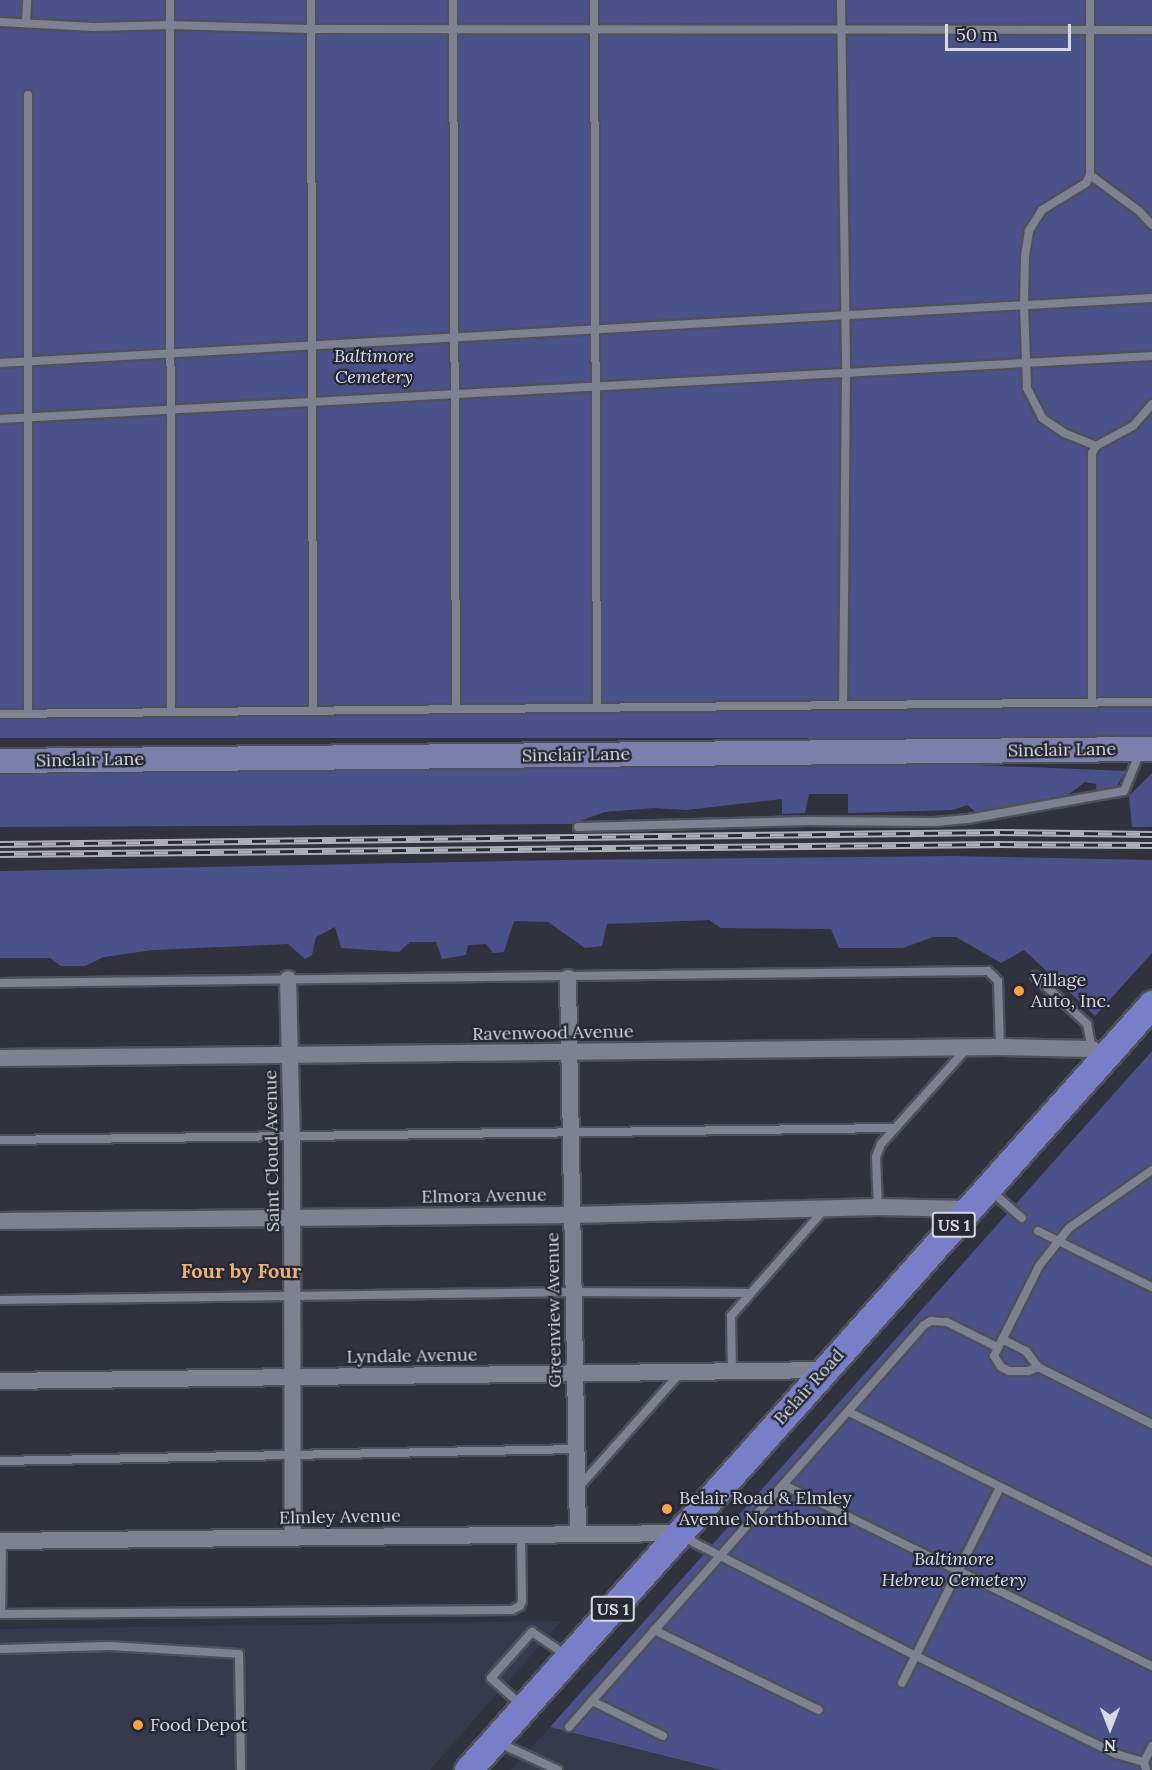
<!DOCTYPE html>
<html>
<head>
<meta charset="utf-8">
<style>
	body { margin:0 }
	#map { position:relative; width:1152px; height:1770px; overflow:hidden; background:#30323e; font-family:Lora,serif }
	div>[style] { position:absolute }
	.built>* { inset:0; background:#363a4c }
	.green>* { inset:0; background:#4b528b; transform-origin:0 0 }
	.roads { filter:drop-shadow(2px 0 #4e505a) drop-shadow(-2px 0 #4e505a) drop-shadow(0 2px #4e505a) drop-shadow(0 -2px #4e505a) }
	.service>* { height:8px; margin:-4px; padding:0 4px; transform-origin:4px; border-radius:4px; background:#7e818f }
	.minor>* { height:16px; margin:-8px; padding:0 8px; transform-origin:8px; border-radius:8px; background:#7e818f }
	.secondary>* { height:24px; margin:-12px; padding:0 12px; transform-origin:12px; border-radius:12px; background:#7a80ab }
	.primary>* { height:27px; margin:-13.5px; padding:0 13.5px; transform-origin:13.5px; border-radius:13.5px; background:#767fc7 }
	.rail>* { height:7px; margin-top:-3.5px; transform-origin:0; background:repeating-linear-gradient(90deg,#262834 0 14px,#aeb0b9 0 28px); box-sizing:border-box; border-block:2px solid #aeb0b9 }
	.dots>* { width:16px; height:16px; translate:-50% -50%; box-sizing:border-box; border:3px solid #262834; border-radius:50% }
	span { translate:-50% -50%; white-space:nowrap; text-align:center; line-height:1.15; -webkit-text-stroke:4.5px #262834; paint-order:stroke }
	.shield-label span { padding:2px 4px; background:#262834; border:2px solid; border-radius:4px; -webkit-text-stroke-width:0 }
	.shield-label { font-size:16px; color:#d8dae1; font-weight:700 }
	.park-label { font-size:18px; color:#dadef4; font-style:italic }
	.street-label { font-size:18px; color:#d8dae1 }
	.poi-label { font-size:18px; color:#d8dae1 }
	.left { translate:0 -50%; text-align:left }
	.neighbourhood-label { font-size:20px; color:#ebb278; font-weight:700 }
	.north { position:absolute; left:1080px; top:1698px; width:60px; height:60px; -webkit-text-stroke:4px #262834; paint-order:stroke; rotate:180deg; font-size:16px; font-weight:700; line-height:24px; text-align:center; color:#d8dae1 }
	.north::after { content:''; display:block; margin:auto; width:21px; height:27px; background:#d8dae1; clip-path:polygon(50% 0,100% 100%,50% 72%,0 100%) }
	.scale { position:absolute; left:945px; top:24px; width:126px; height:27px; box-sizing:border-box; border:3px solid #d8dae1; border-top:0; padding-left:8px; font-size:18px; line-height:21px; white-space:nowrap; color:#d8dae1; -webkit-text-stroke:4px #262834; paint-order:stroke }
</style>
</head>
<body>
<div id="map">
	<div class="built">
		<i style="clip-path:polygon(561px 1621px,430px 1770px,0 1770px,0 1629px)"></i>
		<i style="clip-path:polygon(550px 1727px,721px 1770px,511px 1770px)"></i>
	</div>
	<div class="green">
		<i style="left:0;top:0;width:1152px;height:738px"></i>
		<i style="clip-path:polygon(952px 764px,1126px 771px,1116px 787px,1097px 793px,1096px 784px,1085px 782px,1064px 798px,976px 812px,967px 805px,953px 810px,848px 813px,848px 794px,809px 794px,805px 813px,782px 814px,782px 799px,687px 810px,654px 808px,605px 812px,572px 824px,0 827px,0 774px)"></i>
		<i style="clip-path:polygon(1152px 773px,1152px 827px,1132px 827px,1129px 796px)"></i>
		<i style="clip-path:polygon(954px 856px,1152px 860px,1152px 953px,1095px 1016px,1024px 950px,1001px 963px,956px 937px,933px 937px,903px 948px,839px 948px,831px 929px,721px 928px,709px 920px,607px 924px,602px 946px,585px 948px,548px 922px,514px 921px,504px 952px,493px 953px,486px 944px,468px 945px,466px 955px,442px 959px,436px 942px,410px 942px,399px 952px,341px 948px,335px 927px,316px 937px,312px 955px,305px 959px,288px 944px,153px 950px,104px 957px,85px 966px,61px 966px,50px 958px,0 958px,0 871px,563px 860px)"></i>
		<i style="clip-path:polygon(1152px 1051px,1152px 1770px,721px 1770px,550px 1727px)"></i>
	</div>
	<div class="roads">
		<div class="service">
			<i style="left:170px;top:0;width:712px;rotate:89.92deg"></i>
			<i style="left:311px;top:0;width:711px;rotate:89.84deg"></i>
			<i style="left:453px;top:0;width:709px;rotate:89.76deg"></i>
			<i style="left:594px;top:0;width:708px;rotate:89.76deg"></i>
			<i style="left:841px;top:0;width:373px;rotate:89.2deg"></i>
			<i style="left:846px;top:373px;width:332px;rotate:90.5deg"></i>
			<i style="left:1090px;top:0;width:175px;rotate:90deg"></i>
			<i style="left:1090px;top:175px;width:9px;rotate:117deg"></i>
			<i style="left:1086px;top:183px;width:52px;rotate:148.5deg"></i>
			<i style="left:1042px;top:210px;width:25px;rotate:122deg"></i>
			<i style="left:1029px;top:231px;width:26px;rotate:99deg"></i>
			<i style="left:1025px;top:257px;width:48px;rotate:91.2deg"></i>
			<i style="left:1024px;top:305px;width:83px;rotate:87.9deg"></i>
			<i style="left:1027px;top:388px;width:34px;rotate:63deg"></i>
			<i style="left:1042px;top:418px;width:27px;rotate:34deg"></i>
			<i style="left:1064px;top:433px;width:35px;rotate:22deg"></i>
			<i style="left:1096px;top:446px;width:42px;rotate:-28.4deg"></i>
			<i style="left:1133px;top:426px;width:29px;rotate:-49deg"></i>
			<i style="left:0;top:22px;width:94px;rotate:3deg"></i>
			<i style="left:94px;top:27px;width:76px;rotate:-1.5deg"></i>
			<i style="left:170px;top:25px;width:141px;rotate:1.6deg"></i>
			<i style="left:311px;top:29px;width:841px;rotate:0.07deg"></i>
			<i style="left:26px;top:22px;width:22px;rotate:-87deg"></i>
			<i style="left:1090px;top:175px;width:61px;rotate:36.3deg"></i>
			<i style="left:1139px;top:211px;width:19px;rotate:47deg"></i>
			<i style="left:0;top:363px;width:1154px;rotate:-3.23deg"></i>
			<i style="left:0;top:419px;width:1154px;rotate:-3.13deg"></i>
			<i style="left:1092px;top:703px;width:250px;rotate:-90deg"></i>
			<i style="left:1092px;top:453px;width:8px;rotate:-60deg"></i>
			<i style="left:0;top:714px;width:1152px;rotate:-0.6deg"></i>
			<i style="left:28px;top:714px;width:619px;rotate:-90deg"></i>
			<i style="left:578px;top:827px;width:231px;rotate:-1.5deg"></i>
			<i style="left:809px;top:821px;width:125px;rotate:0.5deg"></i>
			<i style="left:934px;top:822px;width:34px;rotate:-5deg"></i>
			<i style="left:968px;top:819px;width:158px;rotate:-10.2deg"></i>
			<i style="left:1124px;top:791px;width:42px;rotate:-67.7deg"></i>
			<i style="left:1035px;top:976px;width:71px;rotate:42.7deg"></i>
			<i style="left:1087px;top:1024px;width:25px;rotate:79deg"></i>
			<i style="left:0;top:983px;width:988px;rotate:-0.7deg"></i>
			<i style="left:988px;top:971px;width:14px;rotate:45deg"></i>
			<i style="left:998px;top:981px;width:66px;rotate:88.3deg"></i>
			<i style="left:0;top:1140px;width:893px;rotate:-0.77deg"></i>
			<i style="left:991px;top:1191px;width:41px;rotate:41.1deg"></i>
			<i style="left:878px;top:1207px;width:50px;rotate:-92.3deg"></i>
			<i style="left:876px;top:1157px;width:14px;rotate:-69deg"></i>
			<i style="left:881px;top:1144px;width:129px;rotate:-48.1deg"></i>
			<i style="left:1038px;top:1231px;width:127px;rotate:26.2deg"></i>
			<i style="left:0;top:1300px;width:573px;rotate:-0.8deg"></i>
			<i style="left:573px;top:1292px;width:176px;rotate:0.3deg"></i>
			<i style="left:1002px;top:1339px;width:27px;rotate:27deg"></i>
			<i style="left:1026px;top:1351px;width:20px;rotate:53deg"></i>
			<i style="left:1038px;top:1367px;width:127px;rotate:26.6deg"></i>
			<i style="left:1038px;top:1367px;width:11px;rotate:158deg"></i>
			<i style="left:1028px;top:1371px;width:19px;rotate:180deg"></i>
			<i style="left:1009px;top:1371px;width:9px;rotate:-153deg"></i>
			<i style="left:1001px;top:1367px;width:13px;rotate:-122deg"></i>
			<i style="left:994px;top:1356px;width:101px;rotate:-63.4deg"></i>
			<i style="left:1039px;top:1266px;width:48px;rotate:-51.7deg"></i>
			<i style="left:1069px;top:1228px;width:101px;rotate:-34.9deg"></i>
			<i style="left:732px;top:1371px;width:55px;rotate:-91deg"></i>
			<i style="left:731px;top:1316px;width:140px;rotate:-48.8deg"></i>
			<i style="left:849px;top:1412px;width:338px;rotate:26.3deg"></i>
			<i style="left:0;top:1461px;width:577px;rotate:-1.19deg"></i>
			<i style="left:784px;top:1485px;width:410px;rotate:26.2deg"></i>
			<i style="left:578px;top:1488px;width:155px;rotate:-48.4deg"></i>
			<i style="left:682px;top:1534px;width:16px;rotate:35deg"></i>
			<i style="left:695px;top:1543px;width:248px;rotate:27.1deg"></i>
			<i style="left:916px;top:1656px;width:223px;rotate:26.1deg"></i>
			<i style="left:1116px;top:1754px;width:29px;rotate:16deg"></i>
			<i style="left:0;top:1614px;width:512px;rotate:-0.45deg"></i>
			<i style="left:512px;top:1610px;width:9px;rotate:-27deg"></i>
			<i style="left:520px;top:1606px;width:5px;rotate:-68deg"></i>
			<i style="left:522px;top:1601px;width:66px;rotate:-90.9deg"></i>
			<i style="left:1px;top:1614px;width:73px;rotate:-89.2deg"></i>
			<i style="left:654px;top:1630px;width:183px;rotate:25.9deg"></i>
			<i style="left:0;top:1649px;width:110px;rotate:-1.6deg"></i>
			<i style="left:110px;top:1646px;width:129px;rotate:3.5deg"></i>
			<i style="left:239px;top:1654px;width:116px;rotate:89deg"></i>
			<i style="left:902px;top:1683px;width:219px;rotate:-63.4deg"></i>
			<i style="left:592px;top:1701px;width:79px;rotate:26.2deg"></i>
			<i style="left:521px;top:1705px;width:40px;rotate:-138deg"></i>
			<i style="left:491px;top:1678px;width:62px;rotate:-48.3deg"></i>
			<i style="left:532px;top:1632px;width:41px;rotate:34.1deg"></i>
			<i style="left:569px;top:1727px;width:536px;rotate:-48.55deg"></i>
			<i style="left:924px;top:1325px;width:8px;rotate:-30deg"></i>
			<i style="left:931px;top:1321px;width:16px;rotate:4deg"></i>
			<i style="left:947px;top:1322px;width:56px;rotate:26.6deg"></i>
			<i style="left:497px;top:1742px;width:67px;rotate:24.7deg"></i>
			<i style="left:1146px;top:1770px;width:8px;rotate:-104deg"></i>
			<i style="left:1144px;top:1762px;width:18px;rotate:-63deg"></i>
		</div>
		<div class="minor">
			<i style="left:568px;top:978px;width:556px;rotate:88.97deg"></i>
			<i style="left:288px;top:979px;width:159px;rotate:88.6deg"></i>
			<i style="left:292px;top:1138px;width:400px;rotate:89.9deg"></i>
			<i style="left:0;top:1058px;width:1000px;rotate:-0.63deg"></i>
			<i style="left:1000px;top:1047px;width:92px;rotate:1.2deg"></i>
			<i style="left:1092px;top:1049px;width:14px;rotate:39deg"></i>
			<i style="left:0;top:1221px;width:572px;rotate:-0.6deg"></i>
			<i style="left:572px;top:1215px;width:306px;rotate:-1.5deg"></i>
			<i style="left:878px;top:1207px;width:90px;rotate:1.3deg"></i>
			<i style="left:0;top:1381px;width:824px;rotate:-0.76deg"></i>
			<i style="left:0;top:1541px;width:681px;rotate:-0.67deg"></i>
		</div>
		<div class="secondary">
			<i style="left:0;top:761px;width:1152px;rotate:-0.6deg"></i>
		</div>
		<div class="primary">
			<i style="left:468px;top:1770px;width:1027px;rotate:-48.24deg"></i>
		</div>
	</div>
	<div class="rail">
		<i style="left:0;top:844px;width:1000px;rotate:-0.69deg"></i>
		<i style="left:1000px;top:832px;width:152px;rotate:0.8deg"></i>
		<i style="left:0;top:854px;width:1000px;rotate:-0.57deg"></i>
		<i style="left:1000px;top:844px;width:152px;rotate:0.4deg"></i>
	</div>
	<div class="dots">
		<i style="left:1019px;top:991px;background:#f5a345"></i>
		<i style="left:667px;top:1509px;background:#f5a345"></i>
		<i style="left:138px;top:1725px;background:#f5a345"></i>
	</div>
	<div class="shield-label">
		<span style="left:954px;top:1225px">US 1</span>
		<span style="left:613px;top:1609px">US 1</span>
	</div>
	<div class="park-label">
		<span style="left:374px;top:367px">Baltimore<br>Cemetery</span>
		<span style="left:954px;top:1570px">Baltimore<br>Hebrew Cemetery</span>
	</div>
	<div class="street-label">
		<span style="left:1062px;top:750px;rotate:-1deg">Sinclair Lane</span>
		<span style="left:576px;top:755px;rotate:-1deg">Sinclair Lane</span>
		<span style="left:90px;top:760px;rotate:-1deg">Sinclair Lane</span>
		<span style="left:553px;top:1033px;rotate:-1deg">Ravenwood Avenue</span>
		<span style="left:272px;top:1151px;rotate:-91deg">Saint Cloud Avenue</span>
		<span style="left:484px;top:1196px;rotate:-1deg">Elmora Avenue</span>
		<span style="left:554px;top:1310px;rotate:-91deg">Greenview Avenue</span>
		<span style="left:412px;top:1356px;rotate:-1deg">Lyndale Avenue</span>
		<span style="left:809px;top:1387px;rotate:-48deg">Belair Road</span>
		<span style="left:340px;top:1517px;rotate:-1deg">Elmley Avenue</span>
	</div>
	<div class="poi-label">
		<span class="left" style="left:1031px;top:991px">Village<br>Auto, Inc.</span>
		<span class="left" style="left:679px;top:1509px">Belair Road &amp; Elmley<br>Avenue Northbound</span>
		<span class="left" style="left:150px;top:1725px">Food Depot</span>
	</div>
	<div class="neighbourhood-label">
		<span style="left:241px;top:1270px">Four by Four</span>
	</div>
	<div class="north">N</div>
	<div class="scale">50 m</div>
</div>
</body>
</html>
